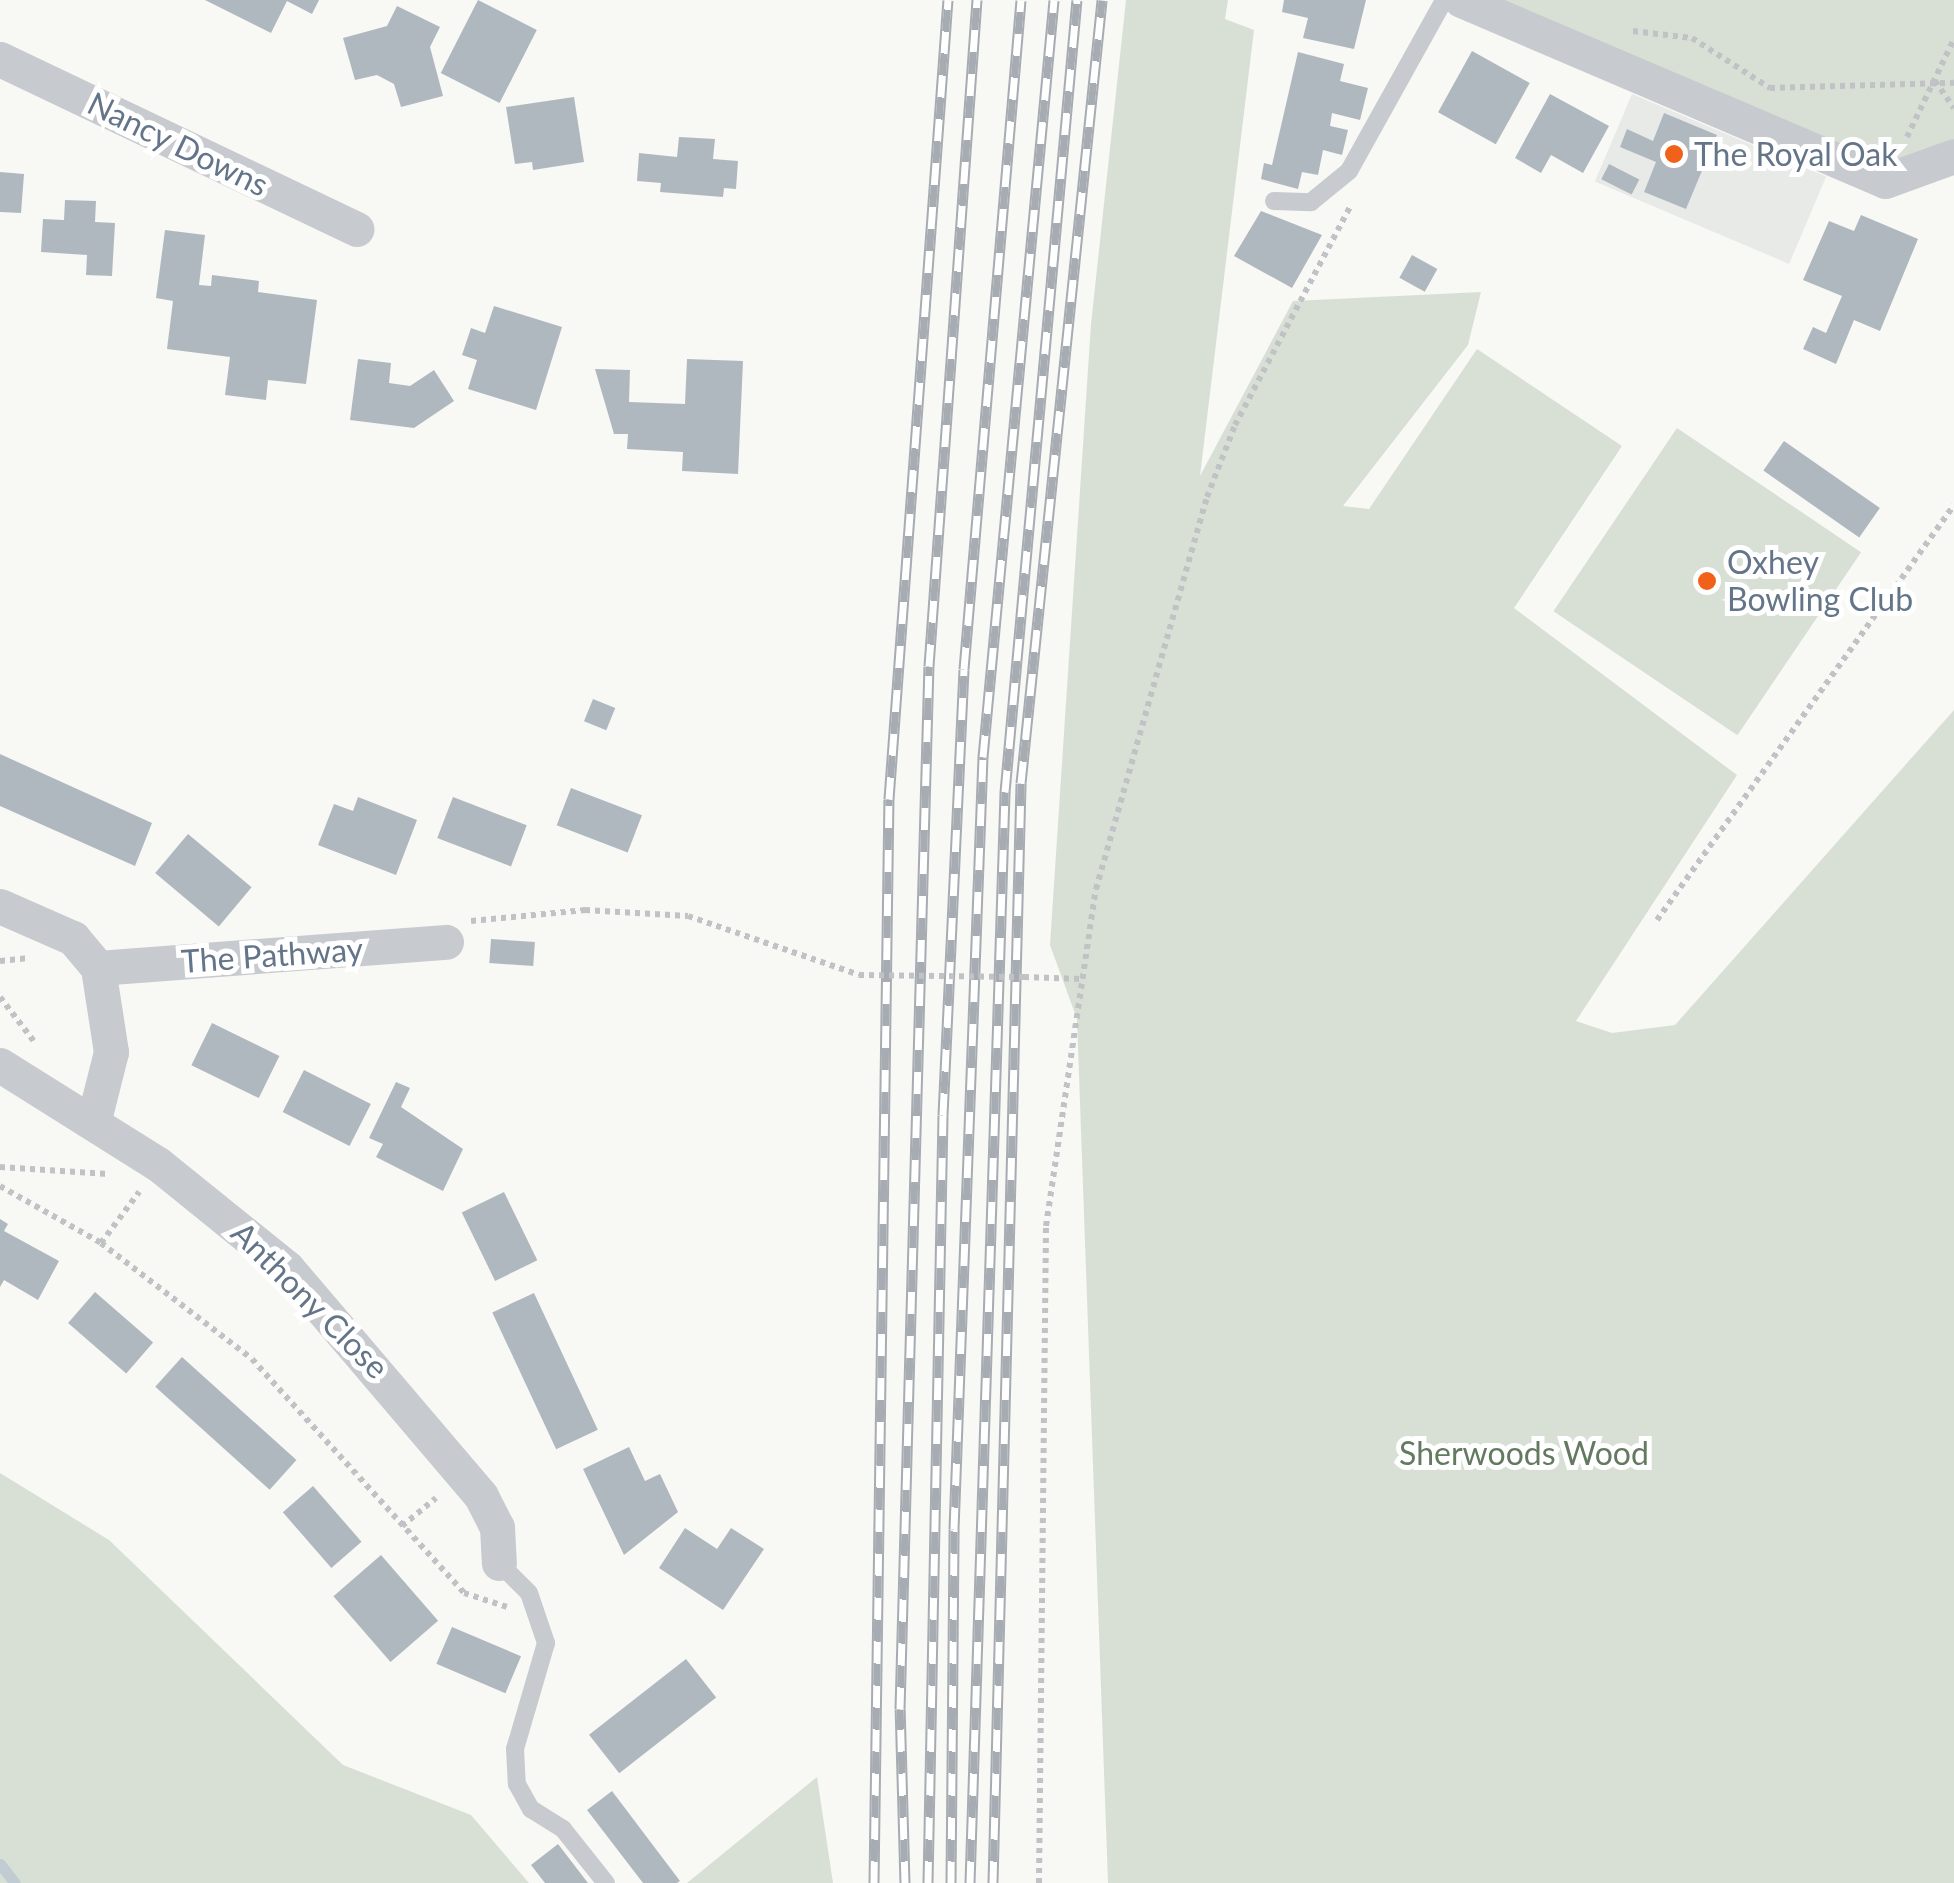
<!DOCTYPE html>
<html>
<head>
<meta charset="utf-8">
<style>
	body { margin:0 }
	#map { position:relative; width:1954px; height:1883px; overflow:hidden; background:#f8f8f5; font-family:Lato,sans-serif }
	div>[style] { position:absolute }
	.built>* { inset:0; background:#e8eae8; transform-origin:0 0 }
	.green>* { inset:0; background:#d8e0d5; transform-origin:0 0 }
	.stream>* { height:11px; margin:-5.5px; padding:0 5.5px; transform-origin:5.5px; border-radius:5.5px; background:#c1ccd2 }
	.building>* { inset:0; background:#b0b8bf; transform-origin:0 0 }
	.path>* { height:6px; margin-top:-3px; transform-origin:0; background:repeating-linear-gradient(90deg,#c0c2c5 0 5px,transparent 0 10px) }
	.lane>* { height:18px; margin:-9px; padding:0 9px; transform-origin:9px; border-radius:9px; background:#c7cbcf }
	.street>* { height:35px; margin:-17.5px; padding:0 17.5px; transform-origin:17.5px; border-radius:17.5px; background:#c7cbcf }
	.rail>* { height:11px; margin-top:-5.5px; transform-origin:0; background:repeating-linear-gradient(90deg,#fff 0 22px,#a7acb3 0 44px); box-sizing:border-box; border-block:2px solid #a7acb3 }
	.path-bridge>* { height:6px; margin-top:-3px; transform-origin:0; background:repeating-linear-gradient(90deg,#c0c2c5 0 5px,transparent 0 10px) }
	.dots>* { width:28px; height:28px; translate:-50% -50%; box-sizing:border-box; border:5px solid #fff; border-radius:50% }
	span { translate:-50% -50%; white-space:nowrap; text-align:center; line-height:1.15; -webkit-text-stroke:10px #fff; paint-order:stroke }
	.street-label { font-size:32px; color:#647589 }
	.poi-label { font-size:32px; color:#647589 }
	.left { translate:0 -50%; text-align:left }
	.park-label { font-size:32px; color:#637a60 }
</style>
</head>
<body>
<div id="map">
	<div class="built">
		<i style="left:1632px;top:94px;width:211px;height:95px;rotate:23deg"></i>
	</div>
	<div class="green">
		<i style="clip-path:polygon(1126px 0,1228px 0,1225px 19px,1254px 30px,1200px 476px,1293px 301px,1481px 292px,1468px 345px,1343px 506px,1369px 509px,1477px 349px,1622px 446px,1514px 608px,1737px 775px,1576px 1021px,1612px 1033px,1675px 1025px,1954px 710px,1954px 1883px,1108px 1883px,1077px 1019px,1050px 945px,1091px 324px)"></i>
		<i style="clip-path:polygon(1495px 0,1954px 0,1954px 147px,1890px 174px)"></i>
		<i style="left:1677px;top:428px;width:222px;height:221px;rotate:34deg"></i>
		<i style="clip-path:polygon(0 1473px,109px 1540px,343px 1765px,471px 1815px,529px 1883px,0 1883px)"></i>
		<i style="clip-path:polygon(817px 1777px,833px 1883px,687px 1883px)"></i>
	</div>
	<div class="stream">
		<i style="left:0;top:1864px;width:24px;rotate:52deg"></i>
	</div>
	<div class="building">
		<i style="clip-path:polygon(205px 0,319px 0,312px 14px,287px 1px,271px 33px)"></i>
		<i style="left:478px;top:0;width:66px;height:82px;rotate:27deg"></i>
		<i style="clip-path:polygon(1284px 0,1366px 0,1354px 49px,1303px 38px,1308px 18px,1282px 12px)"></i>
		<i style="clip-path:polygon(397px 6px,440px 27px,430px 47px,443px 96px,401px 107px,394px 84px,377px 75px,355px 80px,343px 38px,387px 26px)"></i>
		<i style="left:1472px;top:51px;width:66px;height:70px;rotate:29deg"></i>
		<i style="clip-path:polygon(1298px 52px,1344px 64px,1340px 81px,1368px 88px,1360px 120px,1332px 113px,1330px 126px,1348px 130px,1342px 155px,1323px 150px,1318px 175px,1302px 172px,1298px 189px,1261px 179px,1264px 163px,1272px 165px)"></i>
		<i style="clip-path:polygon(1550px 94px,1609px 126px,1583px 173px,1551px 155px,1541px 173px,1515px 158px)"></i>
		<i style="clip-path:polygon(574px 97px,584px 162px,533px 170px,532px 162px,515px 164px,506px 107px)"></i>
		<i style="clip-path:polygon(1664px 113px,1717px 135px,1686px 209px,1644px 192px,1656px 162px,1620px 147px,1627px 129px,1653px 141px)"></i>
		<i style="clip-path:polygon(679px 137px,715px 139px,713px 159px,738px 161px,736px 189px,724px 188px,723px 197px,660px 192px,661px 183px,637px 181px,639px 153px,677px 157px)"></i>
		<i style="left:1609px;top:164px;width:34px;height:17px;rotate:27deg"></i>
		<i style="clip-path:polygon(0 172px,24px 174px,21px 213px,0 212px)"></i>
		<i style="clip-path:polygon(65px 200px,96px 201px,95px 222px,115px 223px,112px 276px,86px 275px,87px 255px,41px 252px,43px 219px,64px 220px)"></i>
		<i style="clip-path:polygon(1261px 211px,1322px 235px,1292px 288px,1234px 256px)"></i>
		<i style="clip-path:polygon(1861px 215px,1918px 239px,1880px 331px,1854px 320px,1836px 364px,1803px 349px,1813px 327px,1826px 333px,1842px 296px,1803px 280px,1829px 221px,1854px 231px)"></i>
		<i style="clip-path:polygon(165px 230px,205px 235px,199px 285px,211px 286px,212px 275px,259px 281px,258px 292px,317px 300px,306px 384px,268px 380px,266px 400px,225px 395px,230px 357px,167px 349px,173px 301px,156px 298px)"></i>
		<i style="left:1412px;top:255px;width:29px;height:26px;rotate:29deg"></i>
		<i style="clip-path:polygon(494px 306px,562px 327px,536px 410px,468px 389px,477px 360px,462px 355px,471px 328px,485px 333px)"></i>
		<i style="clip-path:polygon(358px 359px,391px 363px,389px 383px,410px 386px,434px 370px,454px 401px,414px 428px,350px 420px)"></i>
		<i style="clip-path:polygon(687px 359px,743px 361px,738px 474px,682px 471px,683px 452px,627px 449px,628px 434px,614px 434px,595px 369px,630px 370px,629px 402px,685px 404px)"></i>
		<i style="left:1784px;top:441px;width:117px;height:36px;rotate:35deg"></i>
		<i style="left:593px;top:699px;width:24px;height:24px;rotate:22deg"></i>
		<i style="clip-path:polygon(0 754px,152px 823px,135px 866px,0 806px)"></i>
		<i style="left:571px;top:788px;width:76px;height:40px;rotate:21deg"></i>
		<i style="clip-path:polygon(358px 797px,417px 820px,396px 875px,318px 845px,334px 804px,353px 811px)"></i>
		<i style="left:453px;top:797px;width:79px;height:44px;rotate:21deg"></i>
		<i style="left:188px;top:834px;width:83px;height:51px;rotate:40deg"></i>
		<i style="left:491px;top:939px;width:44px;height:24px;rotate:4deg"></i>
		<i style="left:212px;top:1023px;width:75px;height:47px;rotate:26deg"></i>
		<i style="left:304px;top:1070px;width:75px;height:47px;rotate:27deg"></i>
		<i style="clip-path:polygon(396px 1082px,410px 1088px,401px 1107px,463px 1149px,443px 1191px,376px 1157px,383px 1144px,369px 1138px)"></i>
		<i style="left:504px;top:1192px;width:76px;height:47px;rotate:64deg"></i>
		<i style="clip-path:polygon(0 1219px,8px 1224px,4px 1231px,59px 1261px,38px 1300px,4px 1280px,0 1287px)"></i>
		<i style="left:95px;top:1292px;width:77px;height:41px;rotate:41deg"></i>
		<i style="left:534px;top:1293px;width:151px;height:46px;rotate:65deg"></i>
		<i style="left:182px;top:1357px;width:154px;height:40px;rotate:42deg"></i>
		<i style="clip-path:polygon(629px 1447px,645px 1481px,660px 1474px,678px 1512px,624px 1555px,583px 1469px)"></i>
		<i style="left:313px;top:1486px;width:74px;height:40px;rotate:49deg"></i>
		<i style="clip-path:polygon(685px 1528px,717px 1549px,731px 1528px,764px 1549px,723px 1610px,659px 1568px)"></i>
		<i style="left:381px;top:1555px;width:87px;height:63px;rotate:49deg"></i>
		<i style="left:452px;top:1627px;width:75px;height:40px;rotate:23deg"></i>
		<i style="left:686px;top:1659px;width:49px;height:123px;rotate:52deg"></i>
		<i style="clip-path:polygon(612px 1791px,680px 1881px,677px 1883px,643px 1883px,587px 1810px)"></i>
		<i style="clip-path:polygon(558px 1844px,588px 1883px,545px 1883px,531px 1865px)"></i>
	</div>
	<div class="path">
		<i style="left:1633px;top:31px;width:59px;rotate:6.8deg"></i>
		<i style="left:1692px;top:38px;width:93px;rotate:32.7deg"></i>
		<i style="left:1770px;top:88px;width:184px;rotate:-1.6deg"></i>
		<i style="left:1935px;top:81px;width:33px;rotate:55deg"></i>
		<i style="left:1907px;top:137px;width:109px;rotate:-64.4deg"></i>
		<i style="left:1657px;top:920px;width:510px;rotate:-54.41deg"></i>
		<i style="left:471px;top:921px;width:115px;rotate:-5.5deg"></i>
		<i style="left:585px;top:910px;width:103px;rotate:3.3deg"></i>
		<i style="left:688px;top:916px;width:181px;rotate:19deg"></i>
		<i style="left:0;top:961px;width:29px;rotate:-6deg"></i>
		<i style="left:1024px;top:977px;width:58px;rotate:2deg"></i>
		<i style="left:0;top:997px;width:59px;rotate:52.5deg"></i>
		<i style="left:0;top:1167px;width:108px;rotate:3.7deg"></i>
		<i style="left:0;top:1186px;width:116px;rotate:29.4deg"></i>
		<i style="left:101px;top:1243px;width:190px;rotate:37.5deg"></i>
		<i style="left:252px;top:1359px;width:316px;rotate:47.8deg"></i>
		<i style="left:464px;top:1593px;width:45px;rotate:18deg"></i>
		<i style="left:101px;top:1243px;width:64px;rotate:-53.3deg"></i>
		<i style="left:402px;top:1526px;width:44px;rotate:-39.5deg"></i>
		<i style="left:1039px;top:1883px;width:657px;rotate:-89.39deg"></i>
		<i style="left:1046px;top:1226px;width:341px;rotate:-81.6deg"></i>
		<i style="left:1096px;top:889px;width:407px;rotate:-74.2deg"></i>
		<i style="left:1207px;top:497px;width:77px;rotate:-68.7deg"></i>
		<i style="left:1235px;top:425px;width:246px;rotate:-62.2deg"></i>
	</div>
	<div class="lane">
		<i style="left:1274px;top:201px;width:37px;rotate:2deg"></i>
		<i style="left:1311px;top:202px;width:49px;rotate:-39.2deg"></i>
		<i style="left:1349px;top:171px;width:196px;rotate:-60.9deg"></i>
		<i style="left:499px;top:1563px;width:42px;rotate:45deg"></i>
		<i style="left:529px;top:1593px;width:53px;rotate:71.2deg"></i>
		<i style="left:546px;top:1643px;width:110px;rotate:106.3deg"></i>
		<i style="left:515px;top:1749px;width:35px;rotate:87deg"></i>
		<i style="left:517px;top:1784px;width:29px;rotate:61deg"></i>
		<i style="left:531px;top:1809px;width:38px;rotate:32deg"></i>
		<i style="left:563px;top:1829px;width:69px;rotate:51.5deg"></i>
	</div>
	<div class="street">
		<i style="left:1461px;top:0;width:461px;rotate:23.1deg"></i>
		<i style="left:1885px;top:181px;width:73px;rotate:-19.9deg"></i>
		<i style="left:0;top:59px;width:395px;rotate:25.5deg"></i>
		<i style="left:0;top:906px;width:80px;rotate:23.7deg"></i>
		<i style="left:73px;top:938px;width:39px;rotate:50deg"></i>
		<i style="left:98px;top:968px;width:85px;rotate:81.2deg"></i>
		<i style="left:111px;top:1052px;width:69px;rotate:104.2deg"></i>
		<i style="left:98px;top:968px;width:349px;rotate:-4.3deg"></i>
		<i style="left:0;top:1065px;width:186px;rotate:32.1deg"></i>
		<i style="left:158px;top:1164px;width:166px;rotate:38.9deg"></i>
		<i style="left:287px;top:1268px;width:299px;rotate:49.6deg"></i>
		<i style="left:481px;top:1496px;width:35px;rotate:63deg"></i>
		<i style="left:497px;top:1527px;width:36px;rotate:87deg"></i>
	</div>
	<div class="rail">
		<i style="left:874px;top:1883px;width:1084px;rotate:-89.21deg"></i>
		<i style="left:889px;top:799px;width:801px;rotate:-85.78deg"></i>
		<i style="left:905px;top:1883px;width:174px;rotate:-91.6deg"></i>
		<i style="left:900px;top:1709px;width:1043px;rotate:-88.41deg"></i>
		<i style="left:929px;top:666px;width:668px;rotate:-85.88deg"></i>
		<i style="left:928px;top:1883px;width:768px;rotate:-88.88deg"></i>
		<i style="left:943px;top:1115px;width:446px;rotate:-87.3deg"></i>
		<i style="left:964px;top:669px;width:671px;rotate:-85.13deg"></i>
		<i style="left:951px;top:1883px;width:354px;rotate:-89.5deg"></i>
		<i style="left:954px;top:1529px;width:773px;rotate:-87.85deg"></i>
		<i style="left:983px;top:757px;width:760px;rotate:-84.64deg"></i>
		<i style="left:970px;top:1883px;width:1092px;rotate:-88.16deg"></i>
		<i style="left:1005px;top:792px;width:795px;rotate:-84.81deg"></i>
		<i style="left:993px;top:1883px;width:1100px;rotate:-88.54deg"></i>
		<i style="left:1021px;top:783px;width:787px;rotate:-84.09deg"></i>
	</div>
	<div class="path-bridge">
		<i style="left:859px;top:975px;width:165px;rotate:0.7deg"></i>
	</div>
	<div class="dots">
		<i style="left:1674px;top:154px;background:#f2611a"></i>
		<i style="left:1707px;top:581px;background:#f2611a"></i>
	</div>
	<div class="street-label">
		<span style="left:178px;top:144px;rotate:26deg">Nancy Downs</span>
		<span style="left:272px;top:955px;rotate:-4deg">The Pathway</span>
		<span style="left:310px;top:1300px;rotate:45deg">Anthony Close</span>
	</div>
	<div class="poi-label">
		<span class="left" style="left:1694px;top:154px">The Royal Oak</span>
		<span class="left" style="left:1727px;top:581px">Oxhey<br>Bowling Club</span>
	</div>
	<div class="park-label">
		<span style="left:1524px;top:1453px">Sherwoods Wood</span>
	</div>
</div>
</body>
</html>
